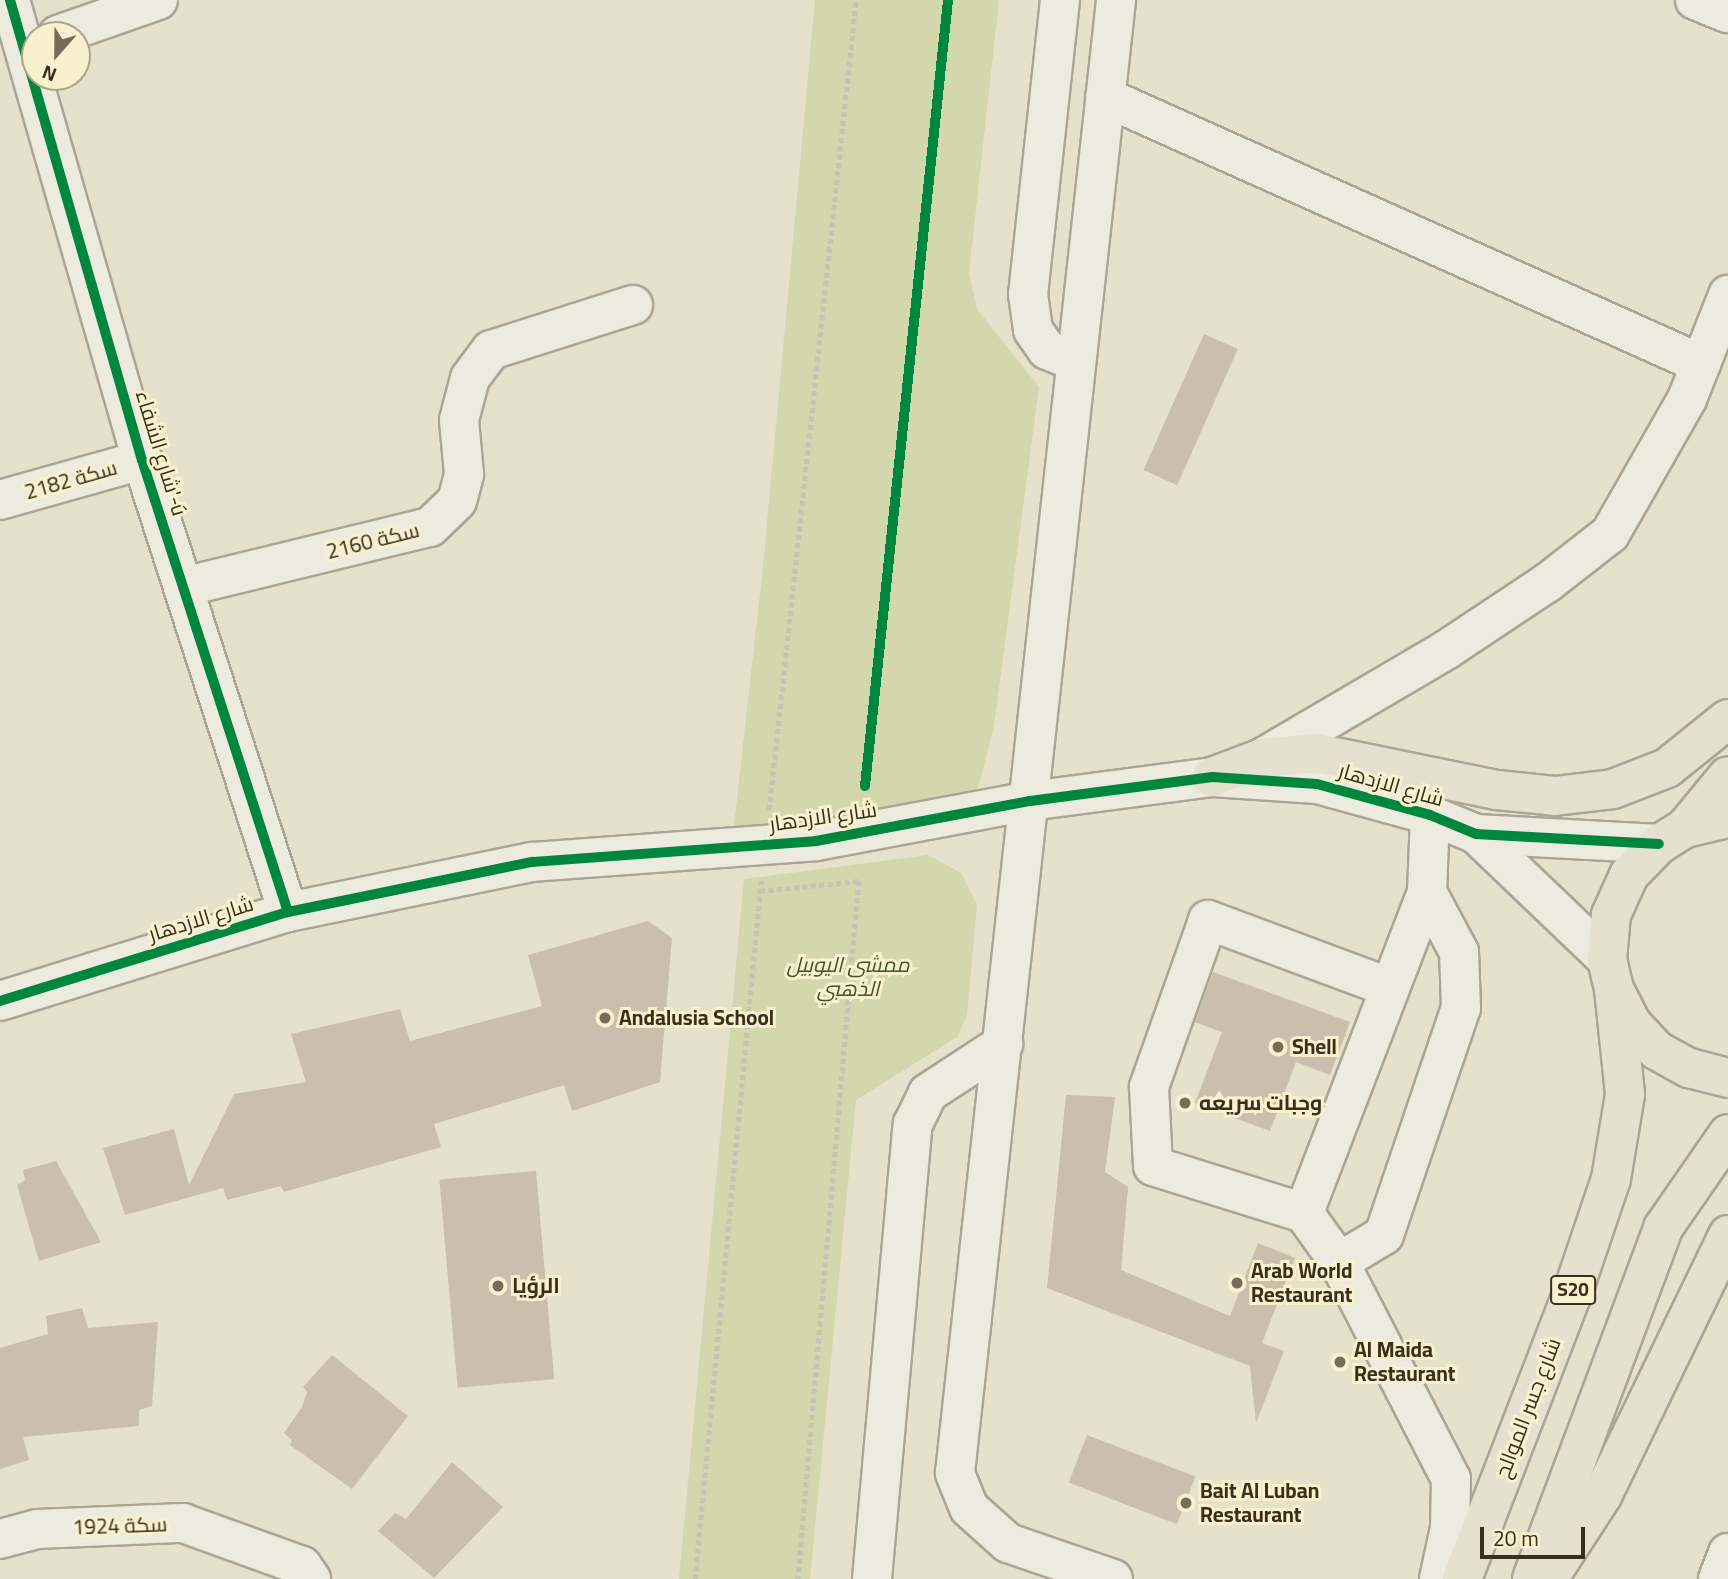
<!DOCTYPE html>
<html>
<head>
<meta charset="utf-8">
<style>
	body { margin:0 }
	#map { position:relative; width:1728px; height:1579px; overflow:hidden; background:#e6e1cb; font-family:Georgia,Cairo,serif }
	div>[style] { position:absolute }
	.green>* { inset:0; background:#d2d7ac }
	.building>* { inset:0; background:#c9bfac; transform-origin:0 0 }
	.path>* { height:4.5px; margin-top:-2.25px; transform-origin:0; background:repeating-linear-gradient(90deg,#c6c2b4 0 5px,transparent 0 8.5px) }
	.roads { filter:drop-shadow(2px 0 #aba595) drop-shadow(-2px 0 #aba595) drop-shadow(0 2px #aba595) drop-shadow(0 -2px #aba595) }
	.minor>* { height:38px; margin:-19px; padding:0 19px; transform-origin:19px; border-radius:19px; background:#edeade }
	.major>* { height:38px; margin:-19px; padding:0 19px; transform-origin:19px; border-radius:19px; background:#e5e1ce }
	.cycleway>* { height:10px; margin:-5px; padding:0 5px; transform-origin:5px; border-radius:5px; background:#00873e }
	.dots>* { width:19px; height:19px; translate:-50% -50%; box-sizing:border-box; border:4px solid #f8f1d0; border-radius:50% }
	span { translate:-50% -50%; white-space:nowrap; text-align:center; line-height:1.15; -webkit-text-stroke:6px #f8f1d0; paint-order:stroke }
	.shield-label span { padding:2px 5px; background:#f8f1d0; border:2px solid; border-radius:5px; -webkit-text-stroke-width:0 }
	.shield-label { font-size:19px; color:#3a2e1c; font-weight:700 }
	.street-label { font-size:21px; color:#3a2e1c }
	.park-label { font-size:21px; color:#435721; font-style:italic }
	.poi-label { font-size:21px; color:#3a2e1c; font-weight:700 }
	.left { translate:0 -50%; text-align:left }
	.north { position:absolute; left:21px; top:21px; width:70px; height:70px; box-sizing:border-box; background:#f8f1d0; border:2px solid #aca388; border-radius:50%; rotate:201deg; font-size:19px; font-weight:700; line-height:28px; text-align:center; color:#3a2e1c }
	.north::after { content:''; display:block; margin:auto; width:24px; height:32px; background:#766d59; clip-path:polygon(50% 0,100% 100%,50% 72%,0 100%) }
	.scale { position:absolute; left:1480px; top:1527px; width:105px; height:32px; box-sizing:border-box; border:4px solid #3a2e1c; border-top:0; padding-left:9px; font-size:21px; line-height:24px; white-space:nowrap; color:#3a2e1c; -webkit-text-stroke:5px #f8f1d0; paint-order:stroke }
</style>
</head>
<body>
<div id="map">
	<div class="green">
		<i style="clip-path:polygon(815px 0,999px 0,969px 273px,977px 309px,1039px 387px,994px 726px,977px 792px,789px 828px,733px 834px,763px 567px)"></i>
		<i style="clip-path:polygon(928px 855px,961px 873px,977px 905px,967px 1016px,957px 1037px,856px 1100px,810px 1579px,679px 1579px,744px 879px)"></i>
	</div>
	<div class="building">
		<i style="left:1204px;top:334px;width:37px;height:149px;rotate:24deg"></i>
		<i style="clip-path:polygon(648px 921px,672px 938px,660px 1082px,572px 1111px,564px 1085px,434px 1124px,441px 1147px,284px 1192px,281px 1186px,227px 1200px,223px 1188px,125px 1215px,103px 1148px,174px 1129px,189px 1185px,234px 1094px,306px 1082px,291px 1034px,400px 1009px,410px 1041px,542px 1006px,528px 955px)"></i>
		<i style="clip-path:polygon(1213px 972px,1350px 1022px,1330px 1075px,1296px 1062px,1270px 1131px,1195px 1103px,1222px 1032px,1195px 1022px)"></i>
		<i style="clip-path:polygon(1066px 1095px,1115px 1097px,1105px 1172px,1128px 1187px,1121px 1270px,1230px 1316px,1258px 1243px,1295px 1258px,1262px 1343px,1284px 1351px,1256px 1423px,1250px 1366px,1047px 1288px)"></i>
		<i style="clip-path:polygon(56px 1161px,101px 1242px,39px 1261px,17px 1185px,25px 1180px,23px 1170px)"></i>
		<i style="left:536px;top:1171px;width:209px;height:97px;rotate:85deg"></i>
		<i style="clip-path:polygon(82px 1308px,88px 1328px,158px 1322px,152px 1406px,139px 1410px,139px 1426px,23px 1437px,29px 1460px,0 1469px,0 1348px,48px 1334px,46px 1316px)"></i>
		<i style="clip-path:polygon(332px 1355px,408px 1416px,352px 1489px,290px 1445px,292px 1440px,284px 1433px,302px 1407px,307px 1392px,303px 1387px)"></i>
		<i style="left:1087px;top:1435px;width:116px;height:51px;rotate:21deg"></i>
		<i style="clip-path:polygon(452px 1462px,503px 1507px,434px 1578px,378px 1531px,395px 1513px,406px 1519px)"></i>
	</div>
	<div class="path">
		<i style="left:769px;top:810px;width:815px;rotate:-83.87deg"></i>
		<i style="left:760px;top:891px;width:100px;rotate:-5.8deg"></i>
		<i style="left:859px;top:881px;width:701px;rotate:94.99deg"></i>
		<i style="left:695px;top:1579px;width:701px;rotate:-84.6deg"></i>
	</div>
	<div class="roads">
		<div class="minor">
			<i style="left:10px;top:0;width:479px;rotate:74deg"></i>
			<i style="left:142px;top:460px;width:475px;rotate:72.1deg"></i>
			<i style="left:1060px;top:0;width:296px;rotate:96.2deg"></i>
			<i style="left:1028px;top:294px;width:36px;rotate:82deg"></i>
			<i style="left:1033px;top:330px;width:24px;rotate:55deg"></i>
			<i style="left:1047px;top:350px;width:31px;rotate:22deg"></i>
			<i style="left:1695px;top:0;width:35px;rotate:22deg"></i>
			<i style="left:58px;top:35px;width:106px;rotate:-19.3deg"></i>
			<i style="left:1105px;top:97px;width:653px;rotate:24.13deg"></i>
			<i style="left:0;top:500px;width:148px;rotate:-15.7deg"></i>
			<i style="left:183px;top:587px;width:254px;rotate:-13.7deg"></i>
			<i style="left:430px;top:527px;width:37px;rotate:-44deg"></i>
			<i style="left:457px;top:501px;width:28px;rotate:-75deg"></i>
			<i style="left:464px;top:474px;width:54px;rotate:-95.3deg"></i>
			<i style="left:459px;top:420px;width:43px;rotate:-75.3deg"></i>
			<i style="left:470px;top:378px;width:35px;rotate:-53deg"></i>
			<i style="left:491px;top:350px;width:149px;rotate:-17.6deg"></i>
			<i style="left:1262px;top:758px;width:213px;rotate:-30.4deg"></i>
			<i style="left:1446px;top:650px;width:121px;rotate:-33.6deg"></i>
			<i style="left:1547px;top:583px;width:80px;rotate:-37.9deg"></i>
			<i style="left:1610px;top:534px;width:155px;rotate:-60.3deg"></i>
			<i style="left:1687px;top:399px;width:112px;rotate:-68.5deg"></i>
			<i style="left:1430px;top:815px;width:77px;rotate:92.2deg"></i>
			<i style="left:1427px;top:892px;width:344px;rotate:111deg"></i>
			<i style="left:1304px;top:1213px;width:60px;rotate:54.5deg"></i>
			<i style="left:1339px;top:1262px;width:244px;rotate:62.7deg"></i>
			<i style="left:1451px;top:1479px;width:49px;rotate:91.2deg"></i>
			<i style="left:1450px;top:1528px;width:52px;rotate:102.2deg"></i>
			<i style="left:1476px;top:834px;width:181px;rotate:43.7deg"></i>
			<i style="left:0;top:1001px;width:301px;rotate:-17.2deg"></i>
			<i style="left:288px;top:912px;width:249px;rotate:-11.6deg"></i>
			<i style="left:532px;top:862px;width:285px;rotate:-4.2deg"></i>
			<i style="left:816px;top:841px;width:218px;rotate:-10.6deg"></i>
			<i style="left:1030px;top:801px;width:184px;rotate:-7.5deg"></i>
			<i style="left:1212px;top:777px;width:105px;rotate:3.8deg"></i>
			<i style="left:1317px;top:784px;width:117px;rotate:15.3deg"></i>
			<i style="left:1430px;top:815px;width:50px;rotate:22.4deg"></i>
			<i style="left:1476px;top:834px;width:183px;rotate:3.1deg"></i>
			<i style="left:1304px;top:1213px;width:158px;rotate:-162.7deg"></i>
			<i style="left:1153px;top:1166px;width:79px;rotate:-92.9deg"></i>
			<i style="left:1149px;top:1087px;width:177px;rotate:-70.5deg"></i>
			<i style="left:1208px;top:920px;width:192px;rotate:20.4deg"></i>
			<i style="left:1339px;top:1262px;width:52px;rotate:-31deg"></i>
			<i style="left:1384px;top:1235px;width:240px;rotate:-71.3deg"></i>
			<i style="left:1461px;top:1008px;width:56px;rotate:-92deg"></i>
			<i style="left:1459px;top:952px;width:68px;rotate:-118.1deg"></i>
			<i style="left:0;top:1539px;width:38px;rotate:-15deg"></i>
			<i style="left:37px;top:1529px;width:146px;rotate:-2.4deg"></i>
			<i style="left:183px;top:1523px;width:127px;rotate:19.9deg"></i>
			<i style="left:302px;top:1566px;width:16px;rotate:55deg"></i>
			<i style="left:872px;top:1579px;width:457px;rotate:-84.9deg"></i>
			<i style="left:913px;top:1124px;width:34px;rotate:-64deg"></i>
			<i style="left:928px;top:1093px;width:90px;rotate:-33.2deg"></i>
			<i style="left:1113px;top:1579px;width:111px;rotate:-161.1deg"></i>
			<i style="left:1008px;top:1543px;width:52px;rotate:-138.1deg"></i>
			<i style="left:969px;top:1508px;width:38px;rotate:-112deg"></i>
			<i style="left:955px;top:1473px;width:1482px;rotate:-83.76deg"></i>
			<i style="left:1718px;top:1579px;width:28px;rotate:-69deg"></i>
		</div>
		<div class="major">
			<i style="left:1212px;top:777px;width:53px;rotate:-20.8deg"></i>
			<i style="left:1262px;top:758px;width:54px;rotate:-5.3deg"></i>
			<i style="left:1316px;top:753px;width:185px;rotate:11.6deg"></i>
			<i style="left:1497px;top:790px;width:58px;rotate:5.9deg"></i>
			<i style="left:1555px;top:796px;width:58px;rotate:-6.9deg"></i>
			<i style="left:1613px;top:789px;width:58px;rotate:-21.3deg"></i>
			<i style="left:1667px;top:768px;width:78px;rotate:-38.8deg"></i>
			<i style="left:1728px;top:818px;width:44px;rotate:166.9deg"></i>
			<i style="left:1685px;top:828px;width:31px;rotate:148deg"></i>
			<i style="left:1659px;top:844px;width:43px;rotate:134.1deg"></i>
			<i style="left:1629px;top:875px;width:44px;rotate:114.2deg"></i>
			<i style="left:1611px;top:915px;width:44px;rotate:95.2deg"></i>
			<i style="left:1607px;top:959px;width:31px;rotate:77deg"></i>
			<i style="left:1614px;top:989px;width:38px;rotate:63deg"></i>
			<i style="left:1631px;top:1023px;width:37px;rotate:47deg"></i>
			<i style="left:1656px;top:1050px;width:38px;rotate:29deg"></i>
			<i style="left:1689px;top:1068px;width:40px;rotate:14.4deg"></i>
			<i style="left:1685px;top:828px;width:67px;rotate:-50.4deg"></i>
			<i style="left:1462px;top:1579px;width:302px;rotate:-68.9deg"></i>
			<i style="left:1571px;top:1297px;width:125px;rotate:-71.3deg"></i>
			<i style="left:1611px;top:1179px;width:86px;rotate:-80.6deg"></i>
			<i style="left:1625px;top:1094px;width:106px;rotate:-96deg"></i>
			<i style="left:1532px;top:1579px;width:375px;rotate:-69.5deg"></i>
			<i style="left:1663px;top:1228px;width:114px;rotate:-55.3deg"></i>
			<i style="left:1548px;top:1579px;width:99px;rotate:-57deg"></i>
			<i style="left:1602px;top:1496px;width:290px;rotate:-64.2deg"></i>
		</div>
	</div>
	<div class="cycleway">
		<i style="left:10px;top:0;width:479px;rotate:74deg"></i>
		<i style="left:142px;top:460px;width:475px;rotate:72.1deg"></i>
		<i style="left:865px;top:786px;width:790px;rotate:-83.97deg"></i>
		<i style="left:0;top:1001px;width:301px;rotate:-17.2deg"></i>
		<i style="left:288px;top:912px;width:249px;rotate:-11.6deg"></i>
		<i style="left:532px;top:862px;width:285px;rotate:-4.2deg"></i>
		<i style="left:816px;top:841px;width:218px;rotate:-10.6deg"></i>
		<i style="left:1030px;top:801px;width:184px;rotate:-7.5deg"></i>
		<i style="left:1212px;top:777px;width:105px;rotate:3.8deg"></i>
		<i style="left:1317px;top:784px;width:117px;rotate:15.3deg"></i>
		<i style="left:1430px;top:815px;width:50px;rotate:22.4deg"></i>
		<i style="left:1476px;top:834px;width:183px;rotate:3.1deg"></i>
	</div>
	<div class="dots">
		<i style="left:605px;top:1018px;background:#766d59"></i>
		<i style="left:1278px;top:1047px;background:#766d59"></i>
		<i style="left:1185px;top:1103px;background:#766d59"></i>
		<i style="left:1237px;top:1283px;background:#766d59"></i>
		<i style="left:498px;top:1286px;background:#766d59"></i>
		<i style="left:1340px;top:1362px;background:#766d59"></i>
		<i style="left:1186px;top:1503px;background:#766d59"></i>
	</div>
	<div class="shield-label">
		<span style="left:1573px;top:1290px">S20</span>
	</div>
	<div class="street-label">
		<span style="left:161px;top:453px;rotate:73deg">شارع الشفاء'-ú</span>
		<span style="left:71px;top:480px;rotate:-16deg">سكة 2182</span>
		<span style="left:373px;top:541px;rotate:-14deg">سكة 2160</span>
		<span style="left:1391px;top:785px;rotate:16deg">شارع الازدهار</span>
		<span style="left:823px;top:817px;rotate:-8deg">شارع الازدهار</span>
		<span style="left:201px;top:919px;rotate:-17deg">شارع الازدهار</span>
		<span style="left:1528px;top:1408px;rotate:-69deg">شارع جسر الموالح</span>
		<span style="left:120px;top:1526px;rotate:-2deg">سكة 1924</span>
	</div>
	<div class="park-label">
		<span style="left:848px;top:977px">ممشى اليوبيل<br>الذهبي</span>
	</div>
	<div class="poi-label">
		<span class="left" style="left:619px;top:1018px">Andalusia School</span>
		<span class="left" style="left:1292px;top:1047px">Shell</span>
		<span class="left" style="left:1199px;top:1103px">وجبات سريعه</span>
		<span class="left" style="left:1251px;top:1283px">Arab World<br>Restaurant</span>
		<span class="left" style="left:512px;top:1286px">الرؤيا</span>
		<span class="left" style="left:1354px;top:1362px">Al Maida<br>Restaurant</span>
		<span class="left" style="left:1200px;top:1503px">Bait Al Luban<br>Restaurant</span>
	</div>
	<div class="north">N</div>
	<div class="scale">20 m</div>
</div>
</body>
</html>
